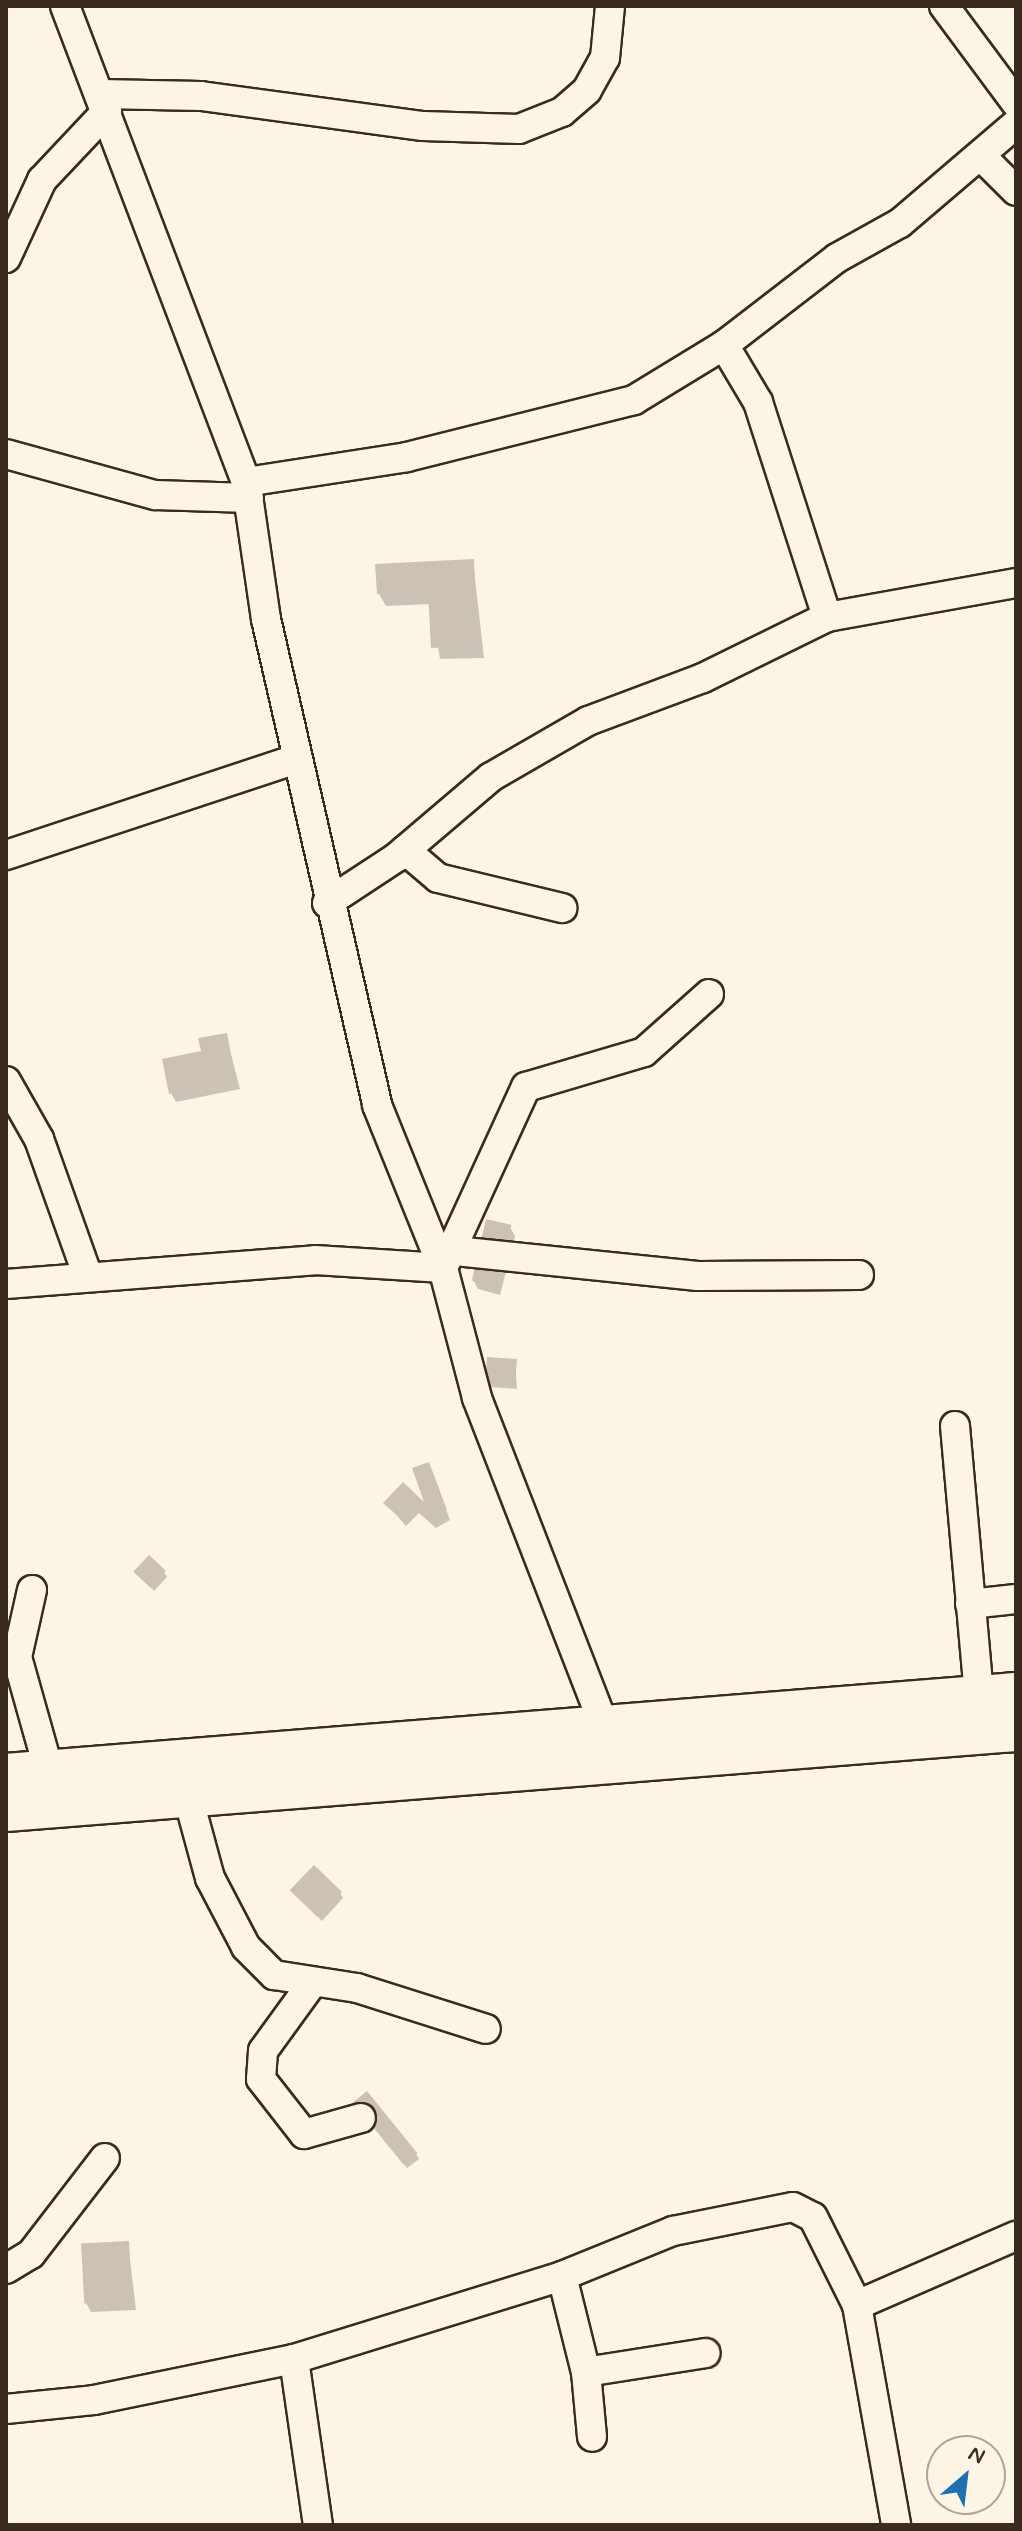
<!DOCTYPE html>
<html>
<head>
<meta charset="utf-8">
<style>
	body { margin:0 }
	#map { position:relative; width:1022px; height:2531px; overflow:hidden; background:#fcf5e5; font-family:Mynerve,sans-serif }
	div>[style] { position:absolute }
	.shadow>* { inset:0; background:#0003 }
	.building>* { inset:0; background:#ccc2b3; transform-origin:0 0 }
	.roads { filter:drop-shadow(2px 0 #3b2a1e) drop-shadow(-2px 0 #3b2a1e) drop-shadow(0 2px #3b2a1e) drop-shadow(0 -2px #3b2a1e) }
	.minor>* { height:28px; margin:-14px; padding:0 14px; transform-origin:14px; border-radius:14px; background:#fcf5e5 }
	.highway>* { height:40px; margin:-20px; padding:0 20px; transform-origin:20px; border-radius:20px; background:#fcf5e5 }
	span { translate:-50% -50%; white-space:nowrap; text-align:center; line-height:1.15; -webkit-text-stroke:6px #fcf5e5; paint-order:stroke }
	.frame { position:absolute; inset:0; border:8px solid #3b2a1e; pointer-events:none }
	.north { position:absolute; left:926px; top:2435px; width:80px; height:80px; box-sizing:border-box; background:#fcf5e5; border:2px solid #afa495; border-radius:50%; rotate:28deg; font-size:22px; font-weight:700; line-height:32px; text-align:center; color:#3b2a1e }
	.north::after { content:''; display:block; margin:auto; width:28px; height:36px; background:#1f6fb2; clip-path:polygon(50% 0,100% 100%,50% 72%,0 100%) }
</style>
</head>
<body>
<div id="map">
	<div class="shadow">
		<i style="clip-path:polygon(473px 561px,484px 658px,440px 659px,431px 604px,386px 606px,379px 594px)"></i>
		<i style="clip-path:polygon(226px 1035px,240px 1089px,176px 1102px,171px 1093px)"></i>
		<i style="clip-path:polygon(510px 1227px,515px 1236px,500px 1295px,478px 1289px,473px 1280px)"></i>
		<i style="clip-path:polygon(515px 1361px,517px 1389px,490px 1387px,487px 1382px)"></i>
		<i style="clip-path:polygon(433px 1473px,450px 1520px,436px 1528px,419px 1513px,406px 1526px,386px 1503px,403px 1485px,428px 1508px)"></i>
		<i style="clip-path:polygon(136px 1572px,164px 1572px,167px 1577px,154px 1591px)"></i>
		<i style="clip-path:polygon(292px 1890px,340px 1893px,343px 1898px,322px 1921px)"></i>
		<i style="clip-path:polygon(359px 2108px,416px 2154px,419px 2159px,407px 2168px)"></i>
		<i style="clip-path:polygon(128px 2243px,136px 2310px,91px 2312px,86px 2303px)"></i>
	</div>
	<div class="building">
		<i style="clip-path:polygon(474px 559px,478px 646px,431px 648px,428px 592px,377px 594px,375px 564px)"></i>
		<i style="clip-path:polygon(227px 1033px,236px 1081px,169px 1094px,162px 1059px,201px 1051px,198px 1038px)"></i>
		<i style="left:486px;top:1219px;width:26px;height:63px;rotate:13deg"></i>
		<i style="left:487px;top:1357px;width:30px;height:25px;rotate:4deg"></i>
		<i style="clip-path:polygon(429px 1462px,447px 1510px,429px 1520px,413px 1505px,401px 1519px,383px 1503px,403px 1482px,424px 1502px,412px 1468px)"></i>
		<i style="left:149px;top:1555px;width:23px;height:23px;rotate:43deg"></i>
		<i style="left:314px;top:1865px;width:39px;height:35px;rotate:44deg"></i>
		<i style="left:367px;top:2091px;width:80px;height:18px;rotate:51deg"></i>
		<i style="left:129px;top:2241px;width:60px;height:48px;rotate:87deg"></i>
	</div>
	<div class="roads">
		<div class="minor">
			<i style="left:65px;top:6px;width:509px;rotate:69.18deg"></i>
			<i style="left:246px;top:482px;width:138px;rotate:81.7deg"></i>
			<i style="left:266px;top:619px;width:499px;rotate:77.1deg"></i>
			<i style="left:377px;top:1105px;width:176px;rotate:68deg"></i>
			<i style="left:443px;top:1268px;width:134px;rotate:75.3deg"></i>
			<i style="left:477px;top:1398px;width:352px;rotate:68.8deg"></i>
			<i style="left:944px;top:6px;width:121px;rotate:53.4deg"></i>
			<i style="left:100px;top:94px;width:101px;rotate:1.1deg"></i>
			<i style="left:201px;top:96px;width:224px;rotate:7.7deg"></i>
			<i style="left:423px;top:126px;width:96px;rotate:1.8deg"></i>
			<i style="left:519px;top:129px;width:46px;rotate:-21.6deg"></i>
			<i style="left:562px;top:112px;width:33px;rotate:-41deg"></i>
			<i style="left:587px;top:90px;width:37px;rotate:-61deg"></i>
			<i style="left:605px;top:58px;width:52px;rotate:-84.5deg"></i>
			<i style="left:982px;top:157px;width:48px;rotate:45deg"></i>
			<i style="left:6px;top:258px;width:86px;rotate:-65.2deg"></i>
			<i style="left:42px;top:180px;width:95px;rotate:-46.7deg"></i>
			<i style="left:724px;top:345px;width:66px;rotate:59.2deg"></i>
			<i style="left:758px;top:402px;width:226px;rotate:72.2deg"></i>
			<i style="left:6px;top:454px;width:155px;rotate:15.4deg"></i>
			<i style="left:155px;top:495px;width:94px;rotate:1.8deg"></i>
			<i style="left:246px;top:482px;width:163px;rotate:-8.8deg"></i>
			<i style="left:407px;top:457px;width:234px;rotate:-14.1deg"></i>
			<i style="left:634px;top:400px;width:105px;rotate:-31.4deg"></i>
			<i style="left:724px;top:345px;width:143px;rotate:-37.6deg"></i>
			<i style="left:837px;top:258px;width:72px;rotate:-29.1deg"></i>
			<i style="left:900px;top:223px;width:153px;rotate:-40.5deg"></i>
			<i style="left:405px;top:850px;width:43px;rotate:40.3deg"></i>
			<i style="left:438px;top:878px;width:128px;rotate:13.6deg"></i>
			<i style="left:6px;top:855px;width:305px;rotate:-18.3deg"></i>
			<i style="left:327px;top:903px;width:84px;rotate:-33.3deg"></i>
			<i style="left:397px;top:857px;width:123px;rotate:-40.4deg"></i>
			<i style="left:491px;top:777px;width:112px;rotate:-30deg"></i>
			<i style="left:588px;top:721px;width:123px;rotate:-20.5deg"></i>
			<i style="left:703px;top:678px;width:138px;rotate:-26.2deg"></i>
			<i style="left:827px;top:617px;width:192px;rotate:-10.2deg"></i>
			<i style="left:6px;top:1081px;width:67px;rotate:60.4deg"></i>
			<i style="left:39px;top:1139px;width:143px;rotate:70.4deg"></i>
			<i style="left:436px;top:1249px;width:263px;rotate:5.9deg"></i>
			<i style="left:698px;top:1276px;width:161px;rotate:-0.4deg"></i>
			<i style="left:6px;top:1284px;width:310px;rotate:-4.4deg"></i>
			<i style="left:315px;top:1260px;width:128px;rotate:3.6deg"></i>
			<i style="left:443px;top:1268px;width:199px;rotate:-65.4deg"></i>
			<i style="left:526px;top:1087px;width:123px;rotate:-16.5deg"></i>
			<i style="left:644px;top:1052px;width:87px;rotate:-41.7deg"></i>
			<i style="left:955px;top:1426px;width:272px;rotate:84.9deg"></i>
			<i style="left:32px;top:1590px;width:69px;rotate:102.6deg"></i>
			<i style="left:17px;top:1657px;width:118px;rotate:74.3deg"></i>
			<i style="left:970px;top:1604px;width:46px;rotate:-6.2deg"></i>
			<i style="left:188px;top:1797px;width:84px;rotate:74.8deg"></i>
			<i style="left:210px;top:1878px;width:78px;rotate:62.4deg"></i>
			<i style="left:246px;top:1947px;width:40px;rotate:45deg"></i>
			<i style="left:274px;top:1975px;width:84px;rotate:8.9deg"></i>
			<i style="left:357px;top:1988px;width:135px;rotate:17.6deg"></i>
			<i style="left:310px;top:1986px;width:80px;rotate:125.9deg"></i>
			<i style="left:263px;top:2051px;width:28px;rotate:94deg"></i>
			<i style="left:261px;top:2079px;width:70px;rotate:52deg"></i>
			<i style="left:304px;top:2134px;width:59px;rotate:-15.7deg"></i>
			<i style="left:6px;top:2269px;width:29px;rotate:-31deg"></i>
			<i style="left:31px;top:2254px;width:121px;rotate:-52.4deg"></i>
			<i style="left:562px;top:2276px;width:99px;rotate:76deg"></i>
			<i style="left:586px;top:2372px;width:65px;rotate:84.7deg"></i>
			<i style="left:857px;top:2305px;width:173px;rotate:-23.5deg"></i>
			<i style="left:294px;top:2359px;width:168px;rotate:81.8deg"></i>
			<i style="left:586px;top:2372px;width:121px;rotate:-9deg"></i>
			<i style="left:6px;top:2409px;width:88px;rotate:-5.8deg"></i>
			<i style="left:94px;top:2400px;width:204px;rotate:-11.6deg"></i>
			<i style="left:294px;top:2359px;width:281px;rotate:-17.2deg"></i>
			<i style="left:562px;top:2276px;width:120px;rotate:-22.1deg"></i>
			<i style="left:673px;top:2231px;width:122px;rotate:-11.3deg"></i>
			<i style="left:793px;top:2207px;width:22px;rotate:27deg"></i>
			<i style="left:813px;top:2217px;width:98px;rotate:63.4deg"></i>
			<i style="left:857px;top:2305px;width:223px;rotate:79.9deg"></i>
		</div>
		<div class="highway">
			<i style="left:6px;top:1774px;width:1013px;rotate:-4.59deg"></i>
			<i style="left:6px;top:1811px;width:1013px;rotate:-4.53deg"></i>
		</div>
	</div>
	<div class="frame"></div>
	<div class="north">N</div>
</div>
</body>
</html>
